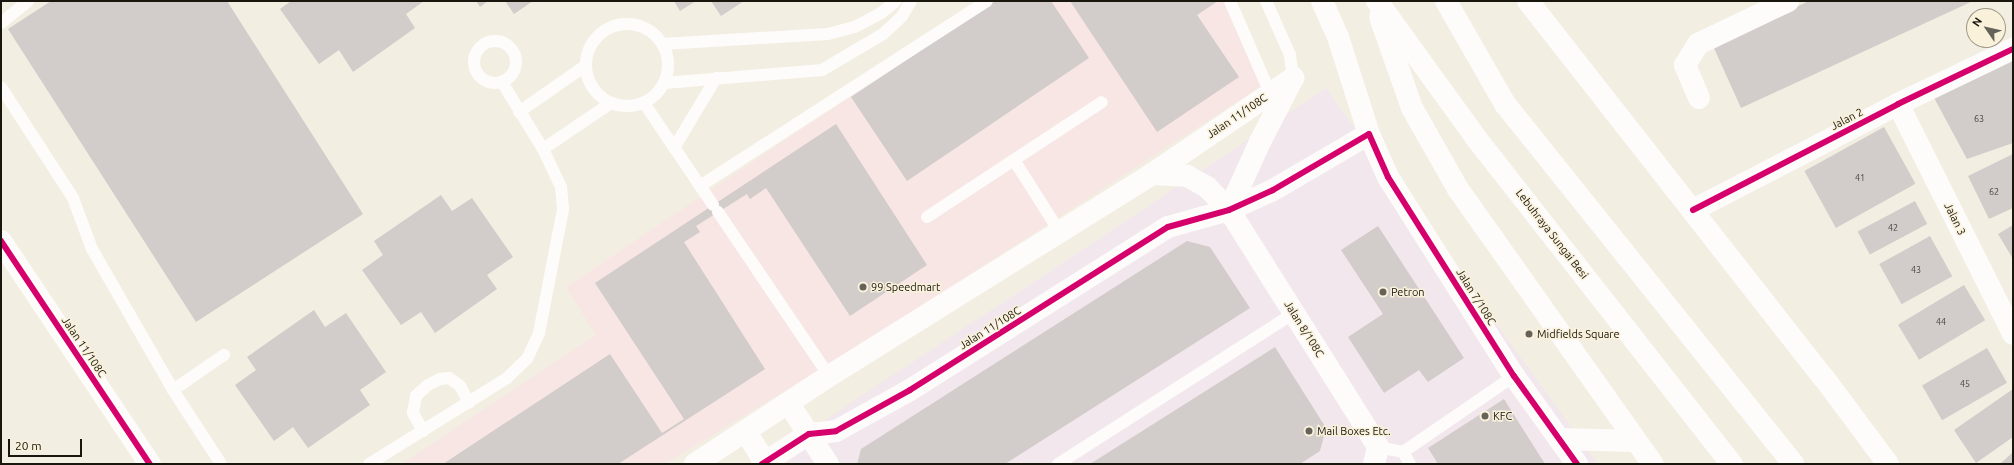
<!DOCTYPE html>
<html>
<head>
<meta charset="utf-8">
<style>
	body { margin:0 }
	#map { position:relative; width:2014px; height:465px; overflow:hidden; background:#f3eee2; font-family:Ubuntu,sans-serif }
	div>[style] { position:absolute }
	.commercial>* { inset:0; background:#f7e6e4 }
	.industrial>* { inset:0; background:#f2e7ec }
	.building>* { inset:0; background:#d2ccca; transform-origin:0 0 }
	.lane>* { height:12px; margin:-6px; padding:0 6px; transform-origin:6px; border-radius:6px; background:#fdfcfb }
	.lane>.ring { margin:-6px; padding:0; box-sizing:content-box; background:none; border:12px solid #fdfcfb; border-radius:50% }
	.street>* { height:22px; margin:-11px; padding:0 11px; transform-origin:11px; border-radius:11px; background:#fdfcfb }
	.highway>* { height:22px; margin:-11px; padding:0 11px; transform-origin:11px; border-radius:11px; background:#fdfcfb }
	.cycleway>* { height:6px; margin:-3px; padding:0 3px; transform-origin:3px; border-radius:3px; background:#d6006c }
	.dots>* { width:11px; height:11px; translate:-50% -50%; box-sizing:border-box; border:2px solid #faf1db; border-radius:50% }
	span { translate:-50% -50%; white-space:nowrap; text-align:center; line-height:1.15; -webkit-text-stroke:3px #faf1db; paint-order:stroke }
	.number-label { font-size:9px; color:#47443d }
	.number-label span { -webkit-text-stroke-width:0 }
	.street-label { font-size:11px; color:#19160e }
	.poi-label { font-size:11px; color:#19160e }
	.left { translate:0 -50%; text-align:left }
	.frame { position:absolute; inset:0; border:2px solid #19160e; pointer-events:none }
	.north { position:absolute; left:1966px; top:8px; width:40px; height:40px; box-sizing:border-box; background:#faf1db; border:1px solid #a09989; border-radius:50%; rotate:304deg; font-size:11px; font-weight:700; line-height:16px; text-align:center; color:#19160e }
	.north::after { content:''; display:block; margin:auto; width:14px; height:18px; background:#656258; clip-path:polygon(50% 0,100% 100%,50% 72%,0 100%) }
	.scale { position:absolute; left:8px; top:439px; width:74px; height:18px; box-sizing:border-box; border:2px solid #19160e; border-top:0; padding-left:5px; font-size:12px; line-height:14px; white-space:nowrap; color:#19160e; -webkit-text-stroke:3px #faf1db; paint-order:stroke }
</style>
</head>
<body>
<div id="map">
	<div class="commercial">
		<i style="clip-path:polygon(1000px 1px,1223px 1px,1261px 86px,878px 334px,665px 464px,401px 464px,596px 335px,566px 287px,847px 99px)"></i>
	</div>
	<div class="industrial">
		<i style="clip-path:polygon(1326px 88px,1598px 464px,759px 464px)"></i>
	</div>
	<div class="building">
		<i style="clip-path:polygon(51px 1px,227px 1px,363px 214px,196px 322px,8px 29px)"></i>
		<i style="clip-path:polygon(291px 1px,424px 1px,406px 14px,415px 28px,353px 72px,339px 50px,319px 64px,280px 9px)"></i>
		<i style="clip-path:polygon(476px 1px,488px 1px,480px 7px)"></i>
		<i style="clip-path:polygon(505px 1px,533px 1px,514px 14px)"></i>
		<i style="clip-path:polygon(674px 1px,696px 1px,680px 11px)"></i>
		<i style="clip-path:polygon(711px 1px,744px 1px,721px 16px)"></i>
		<i style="clip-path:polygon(995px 1px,1051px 1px,1089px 58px,907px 181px,851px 97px)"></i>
		<i style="clip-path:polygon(1070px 1px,1218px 1px,1197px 15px,1239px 77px,1157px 132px)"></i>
		<i style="clip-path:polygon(1809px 1px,1973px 1px,1741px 108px,1713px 46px)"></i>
		<i style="clip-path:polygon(2013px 52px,2013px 143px,1967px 159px,1932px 94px)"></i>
		<i style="clip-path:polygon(836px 124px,927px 265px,850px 316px,766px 188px,750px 199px,747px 194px,696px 226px,700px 232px,684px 242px,765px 369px,618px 464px,443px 464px,610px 354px,662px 433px,684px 419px,595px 283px)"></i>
		<i style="left:1884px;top:127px;width:65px;height:91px;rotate:61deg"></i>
		<i style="clip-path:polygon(2013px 154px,2013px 208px,1989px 219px,1968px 176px)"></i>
		<i style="clip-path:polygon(441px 195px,452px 211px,472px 198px,513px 257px,487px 275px,497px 289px,435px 333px,421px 312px,401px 325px,362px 270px,383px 255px,374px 241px)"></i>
		<i style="left:1915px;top:201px;width:26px;height:65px;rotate:62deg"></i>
		<i style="clip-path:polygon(2013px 225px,2013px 259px,1998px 234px)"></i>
		<i style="clip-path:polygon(1378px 226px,1464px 358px,1428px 382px,1419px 370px,1384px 393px,1348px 337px,1383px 314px,1341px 250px)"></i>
		<i style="left:1930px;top:236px;width:46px;height:58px;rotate:61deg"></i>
		<i style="clip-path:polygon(1187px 241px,1210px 247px,1250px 308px,1005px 464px,857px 464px,861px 449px)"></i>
		<i style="left:1964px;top:285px;width:41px;height:77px;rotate:59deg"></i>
		<i style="clip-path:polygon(314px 310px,325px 327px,346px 313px,386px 372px,360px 390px,370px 405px,308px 448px,293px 427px,274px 441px,235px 385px,256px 370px,247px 357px)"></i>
		<i style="clip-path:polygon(1275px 347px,1326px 428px,1320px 451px,1300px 464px,1090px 464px)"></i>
		<i style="left:1987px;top:348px;width:40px;height:75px;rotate:60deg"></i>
		<i style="clip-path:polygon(2013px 389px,2013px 437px,1976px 463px,1954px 430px)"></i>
		<i style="clip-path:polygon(1504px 399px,1545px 464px,1438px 464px,1428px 448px)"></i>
		<i style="clip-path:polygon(2013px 452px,2013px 464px,2000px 464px)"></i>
	</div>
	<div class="lane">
		<i style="left:1230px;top:1px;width:100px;rotate:66.5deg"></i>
		<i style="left:1266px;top:1px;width:59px;rotate:66deg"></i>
		<i style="left:1290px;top:55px;width:23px;rotate:83deg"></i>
		<i style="left:1px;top:23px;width:35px;rotate:-39deg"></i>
		<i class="ring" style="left:586px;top:24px;width:70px;height:70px"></i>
		<i class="ring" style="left:474px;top:41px;width:30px;height:30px"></i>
		<i style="left:663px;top:44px;width:165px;rotate:-3.5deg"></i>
		<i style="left:828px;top:34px;width:28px;rotate:-15deg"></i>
		<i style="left:855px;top:27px;width:30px;rotate:-28deg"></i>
		<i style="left:881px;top:13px;width:19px;rotate:-39deg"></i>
		<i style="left:664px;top:83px;width:159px;rotate:-4.7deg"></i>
		<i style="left:822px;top:70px;width:71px;rotate:-30.5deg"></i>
		<i style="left:883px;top:34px;width:26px;rotate:-43deg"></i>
		<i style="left:902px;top:16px;width:17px;rotate:-59deg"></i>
		<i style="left:1px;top:87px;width:132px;rotate:57deg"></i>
		<i style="left:73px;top:198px;width:54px;rotate:69.6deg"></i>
		<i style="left:92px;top:249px;width:163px;rotate:60.1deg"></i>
		<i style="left:173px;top:390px;width:88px;rotate:57deg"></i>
		<i style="left:644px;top:103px;width:123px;rotate:55.9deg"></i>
		<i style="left:519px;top:112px;width:80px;rotate:-34.9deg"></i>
		<i style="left:674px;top:148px;width:82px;rotate:-59deg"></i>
		<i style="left:543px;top:149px;width:82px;rotate:-34.1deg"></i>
		<i style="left:1014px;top:160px;width:84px;rotate:57.6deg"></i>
		<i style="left:700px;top:186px;width:341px;rotate:-32.8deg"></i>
		<i style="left:718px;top:212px;width:198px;rotate:55.9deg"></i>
		<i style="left:927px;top:217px;width:209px;rotate:-33.3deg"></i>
		<i style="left:173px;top:390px;width:62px;rotate:-34.5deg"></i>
		<i style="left:423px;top:431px;width:21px;rotate:-119deg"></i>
		<i style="left:413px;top:413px;width:17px;rotate:-80deg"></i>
		<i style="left:416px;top:396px;width:16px;rotate:-43deg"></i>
		<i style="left:428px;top:385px;width:13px;rotate:-27deg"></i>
		<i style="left:440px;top:379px;width:9px;rotate:-6deg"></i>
		<i style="left:449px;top:378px;width:14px;rotate:36deg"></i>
		<i style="left:460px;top:386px;width:19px;rotate:62deg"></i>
		<i style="left:1378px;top:447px;width:25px;rotate:11deg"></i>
		<i style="left:1403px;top:452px;width:14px;rotate:60deg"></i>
		<i style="left:1403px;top:452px;width:135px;rotate:-34.4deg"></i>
		<i style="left:369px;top:464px;width:163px;rotate:-31.9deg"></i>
		<i style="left:507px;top:378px;width:28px;rotate:-44deg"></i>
		<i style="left:527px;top:359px;width:29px;rotate:-65deg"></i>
		<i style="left:539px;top:333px;width:126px;rotate:-79deg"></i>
		<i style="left:563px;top:209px;width:22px;rotate:-95deg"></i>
		<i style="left:561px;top:187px;width:42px;rotate:-115.3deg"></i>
		<i style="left:543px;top:149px;width:79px;rotate:-121.5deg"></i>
		<i style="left:1058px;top:464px;width:280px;rotate:-32.6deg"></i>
	</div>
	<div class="street">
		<i style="left:1699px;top:98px;width:36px;rotate:-113deg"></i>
		<i style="left:1685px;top:65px;width:25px;rotate:-58deg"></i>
		<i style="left:1698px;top:44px;width:100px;rotate:-25.5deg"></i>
		<i style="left:1898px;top:104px;width:257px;rotate:63.4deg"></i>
		<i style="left:1152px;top:174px;width:35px;rotate:3deg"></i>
		<i style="left:1187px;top:176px;width:23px;rotate:29deg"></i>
		<i style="left:1207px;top:187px;width:32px;rotate:46deg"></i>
		<i style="left:1229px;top:210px;width:280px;rotate:57.8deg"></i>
		<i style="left:1378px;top:447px;width:17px;rotate:103deg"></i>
		<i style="left:1229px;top:210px;width:75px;rotate:-65.5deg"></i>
		<i style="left:1260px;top:142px;width:72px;rotate:-62.7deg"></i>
		<i style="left:1693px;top:210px;width:231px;rotate:-27.3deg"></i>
		<i style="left:1898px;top:104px;width:127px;rotate:-25.6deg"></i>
		<i style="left:1px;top:241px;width:268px;rotate:56.3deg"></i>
		<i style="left:789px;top:404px;width:72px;rotate:57deg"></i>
		<i style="left:746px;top:432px;width:38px;rotate:58deg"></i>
		<i style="left:1559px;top:439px;width:75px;rotate:1.5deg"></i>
		<i style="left:695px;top:464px;width:160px;rotate:-33.3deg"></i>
		<i style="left:829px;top:376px;width:381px;rotate:-32deg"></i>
		<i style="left:1152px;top:174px;width:171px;rotate:-34.2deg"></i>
		<i style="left:762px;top:464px;width:56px;rotate:-32.6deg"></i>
		<i style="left:809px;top:434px;width:27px;rotate:-6deg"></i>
		<i style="left:836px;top:431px;width:85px;rotate:-29deg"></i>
		<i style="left:910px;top:390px;width:305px;rotate:-32.3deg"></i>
		<i style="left:1168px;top:227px;width:63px;rotate:-15.6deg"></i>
		<i style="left:1229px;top:210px;width:48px;rotate:-24.4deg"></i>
		<i style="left:1273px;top:190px;width:111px;rotate:-30.3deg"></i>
		<i style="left:1369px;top:134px;width:47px;rotate:66.2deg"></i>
		<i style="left:1388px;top:177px;width:236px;rotate:57.7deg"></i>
		<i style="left:1514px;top:376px;width:108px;rotate:54.4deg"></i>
	</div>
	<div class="highway">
		<i style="left:1322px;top:1px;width:39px;rotate:66deg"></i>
		<i style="left:1338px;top:37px;width:102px;rotate:72.3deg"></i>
		<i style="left:1377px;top:1px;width:169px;rotate:54.1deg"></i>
		<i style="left:1476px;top:138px;width:415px;rotate:51.9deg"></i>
		<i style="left:1446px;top:1px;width:119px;rotate:60.2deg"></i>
		<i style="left:1505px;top:104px;width:461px;rotate:51.3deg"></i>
		<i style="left:1528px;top:1px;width:479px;rotate:51.9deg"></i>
		<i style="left:1824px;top:378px;width:107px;rotate:53.3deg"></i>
		<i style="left:1380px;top:17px;width:96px;rotate:70.6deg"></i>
		<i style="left:1412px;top:108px;width:93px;rotate:60.4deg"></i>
		<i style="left:1458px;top:189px;width:337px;rotate:54.7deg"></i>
	</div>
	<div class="cycleway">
		<i style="left:1693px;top:210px;width:231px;rotate:-27.3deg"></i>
		<i style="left:1898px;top:104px;width:127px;rotate:-25.6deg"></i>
		<i style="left:1px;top:241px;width:268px;rotate:56.3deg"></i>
		<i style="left:762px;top:464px;width:56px;rotate:-32.6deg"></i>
		<i style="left:809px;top:434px;width:27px;rotate:-6deg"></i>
		<i style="left:836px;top:431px;width:85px;rotate:-29deg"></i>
		<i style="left:910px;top:390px;width:305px;rotate:-32.3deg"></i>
		<i style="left:1168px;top:227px;width:63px;rotate:-15.6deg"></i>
		<i style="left:1229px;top:210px;width:48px;rotate:-24.4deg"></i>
		<i style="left:1273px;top:190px;width:111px;rotate:-30.3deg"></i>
		<i style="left:1369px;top:134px;width:47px;rotate:66.2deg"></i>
		<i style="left:1388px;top:177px;width:236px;rotate:57.7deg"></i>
		<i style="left:1514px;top:376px;width:108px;rotate:54.4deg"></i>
	</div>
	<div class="dots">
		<i style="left:863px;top:287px;background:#656258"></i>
		<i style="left:1383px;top:292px;background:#656258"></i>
		<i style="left:1529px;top:334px;background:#656258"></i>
		<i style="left:1485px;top:416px;background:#656258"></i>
		<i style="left:1309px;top:431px;background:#656258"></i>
	</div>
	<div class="number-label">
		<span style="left:1979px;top:119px">63</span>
		<span style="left:1860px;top:178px">41</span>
		<span style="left:1994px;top:192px">62</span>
		<span style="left:1893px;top:228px">42</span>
		<span style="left:1916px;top:270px">43</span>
		<span style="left:1941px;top:322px">44</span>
		<span style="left:1965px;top:384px">45</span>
	</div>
	<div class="street-label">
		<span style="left:1237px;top:116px;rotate:-34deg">Jalan 11/108C</span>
		<span style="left:1847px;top:119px;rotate:-27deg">Jalan 2</span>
		<span style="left:1955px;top:219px;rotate:64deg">Jalan 3</span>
		<span style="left:1552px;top:234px;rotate:52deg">Lebuhraya Sungai Besi</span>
		<span style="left:1476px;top:297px;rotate:58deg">Jalan 7/108C</span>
		<span style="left:990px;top:328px;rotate:-32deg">Jalan 11/108C</span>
		<span style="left:1304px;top:329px;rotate:58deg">Jalan 8/108C</span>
		<span style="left:84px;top:347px;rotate:56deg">Jalan 11/108C</span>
	</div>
	<div class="poi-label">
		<span class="left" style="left:871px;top:287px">99 Speedmart</span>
		<span class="left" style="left:1391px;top:292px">Petron</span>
		<span class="left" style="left:1537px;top:334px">Midfields Square</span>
		<span class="left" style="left:1493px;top:416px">KFC</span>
		<span class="left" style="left:1317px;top:431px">Mail Boxes Etc.</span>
	</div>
	<div class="frame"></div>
	<div class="north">N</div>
	<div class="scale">20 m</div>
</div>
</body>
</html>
